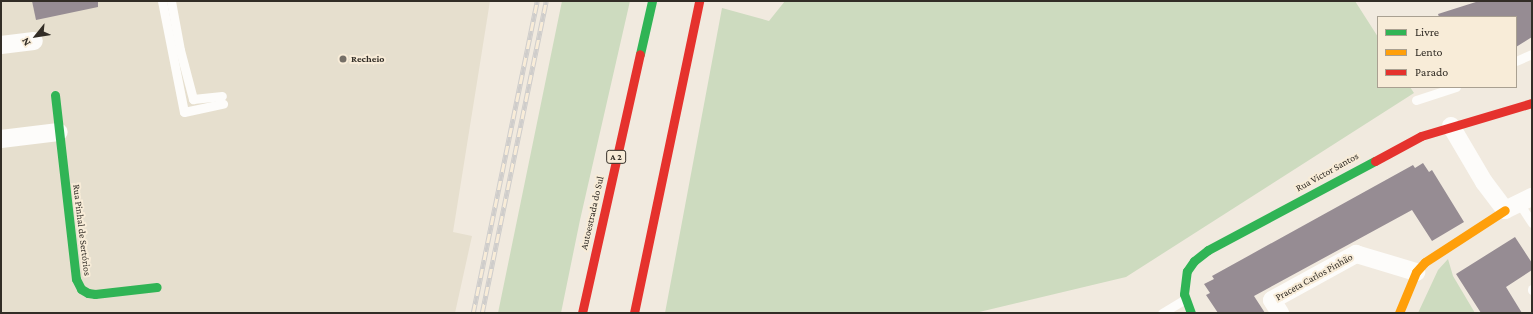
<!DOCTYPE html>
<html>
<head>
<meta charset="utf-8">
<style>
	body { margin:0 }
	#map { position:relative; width:1533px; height:314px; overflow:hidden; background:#f1eadf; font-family:"Crimson Pro",serif }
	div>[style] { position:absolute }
	.industrial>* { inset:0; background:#e6dfce }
	.green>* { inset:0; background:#cddbbf }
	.building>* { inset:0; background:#968c93 }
	.lane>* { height:9px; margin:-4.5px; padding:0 4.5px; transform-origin:4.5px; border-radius:4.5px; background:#fdfcfa }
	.street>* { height:18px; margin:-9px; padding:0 9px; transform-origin:9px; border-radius:9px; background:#fdfcfa }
	.fast>* { height:9px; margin:-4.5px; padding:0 4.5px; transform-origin:4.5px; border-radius:4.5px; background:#30b455 }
	.slow>* { height:9px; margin:-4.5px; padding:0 4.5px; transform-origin:4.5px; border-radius:4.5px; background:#ff9f0a }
	.jam>* { height:9px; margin:-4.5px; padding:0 4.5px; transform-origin:4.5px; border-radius:4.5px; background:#e5322d }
	.rail>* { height:4.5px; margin-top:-2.25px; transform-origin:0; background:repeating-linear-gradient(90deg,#f8ecd8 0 9px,#cfcdcb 0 18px); box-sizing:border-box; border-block:1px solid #cfcdcb }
	.dots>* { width:11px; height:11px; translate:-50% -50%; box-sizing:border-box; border:2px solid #f8ecd8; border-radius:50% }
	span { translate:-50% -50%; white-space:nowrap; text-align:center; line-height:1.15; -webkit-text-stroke:4px #f8ecd8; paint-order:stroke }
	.shield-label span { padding:1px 3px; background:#f8ecd8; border:1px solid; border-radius:3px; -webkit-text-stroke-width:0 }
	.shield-label { font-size:9px; color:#322d26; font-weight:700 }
	.poi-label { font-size:10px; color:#322d26; font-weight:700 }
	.left { translate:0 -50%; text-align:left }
	.street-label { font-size:10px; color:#322d26 }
	.frame { position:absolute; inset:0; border:2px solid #322d26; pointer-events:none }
	.legend { position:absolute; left:1377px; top:16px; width:140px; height:72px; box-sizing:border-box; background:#f8ecd8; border:1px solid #a9a091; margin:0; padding:5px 7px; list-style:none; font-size:12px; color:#322d26 }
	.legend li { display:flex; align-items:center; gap:8px; height:20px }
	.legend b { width:20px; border:1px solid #a9a091 }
	.north { position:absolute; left:16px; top:16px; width:40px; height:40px; -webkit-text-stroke:3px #f8ecd8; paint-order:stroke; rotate:240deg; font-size:11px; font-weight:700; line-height:16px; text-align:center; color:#322d26 }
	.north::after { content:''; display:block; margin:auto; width:14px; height:18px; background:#322d26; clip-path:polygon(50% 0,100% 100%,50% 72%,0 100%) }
</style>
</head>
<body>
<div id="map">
	<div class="industrial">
		<i style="clip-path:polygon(1px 1px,490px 1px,453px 232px,472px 236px,455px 313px,1px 313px)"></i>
	</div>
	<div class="green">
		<i style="clip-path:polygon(562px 1px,630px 1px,580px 220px,561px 313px,498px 313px)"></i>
		<i style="clip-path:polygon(785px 1px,1355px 1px,1378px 37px,1378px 87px,1410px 87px,1414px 93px,1126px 277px,975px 313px,665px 313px,722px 8px,769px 21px)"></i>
		<i style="clip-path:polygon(1448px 259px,1453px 276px,1475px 313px,1418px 313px,1438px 270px)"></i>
	</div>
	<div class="building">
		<i style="clip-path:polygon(32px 1px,98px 1px,98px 7px,36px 20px)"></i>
		<i style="clip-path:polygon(1479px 1px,1532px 1px,1532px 37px,1516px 47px,1516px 17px,1439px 17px,1438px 14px)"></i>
		<i style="clip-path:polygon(1423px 163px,1429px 172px,1432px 170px,1464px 222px,1432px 241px,1412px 210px,1254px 296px,1265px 313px,1218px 313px,1206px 295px,1210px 293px,1204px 284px,1214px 279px,1212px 276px,1413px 165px,1415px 168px)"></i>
		<i style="clip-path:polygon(1515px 237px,1532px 263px,1532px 270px,1506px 287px,1522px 313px,1481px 313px,1456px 274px)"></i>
	</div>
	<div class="lane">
		<i style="left:162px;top:1px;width:113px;rotate:78.8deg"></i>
		<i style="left:184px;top:112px;width:40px;rotate:-12deg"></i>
		<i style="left:171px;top:1px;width:50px;rotate:79.6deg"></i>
		<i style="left:180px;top:50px;width:51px;rotate:75.1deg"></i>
		<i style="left:193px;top:99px;width:29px;rotate:-6deg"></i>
		<i style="left:1516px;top:61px;width:17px;rotate:-24deg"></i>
		<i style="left:1416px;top:100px;width:42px;rotate:-18deg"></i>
		<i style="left:1519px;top:203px;width:24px;rotate:57deg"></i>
		<i style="left:1532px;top:290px;width:1px;rotate:-90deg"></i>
		<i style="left:1162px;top:313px;width:27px;rotate:-31deg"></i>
	</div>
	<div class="street">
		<i style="left:1px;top:45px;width:33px;rotate:-7deg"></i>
		<i style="left:1451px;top:126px;width:65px;rotate:59.5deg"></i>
		<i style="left:1484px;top:182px;width:35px;rotate:53deg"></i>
		<i style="left:1505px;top:210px;width:30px;rotate:-26deg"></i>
		<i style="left:1px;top:139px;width:58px;rotate:-6.9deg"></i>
		<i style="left:1280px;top:313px;width:15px;rotate:-122deg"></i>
		<i style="left:1272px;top:300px;width:96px;rotate:-28.7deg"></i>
		<i style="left:1356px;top:254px;width:63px;rotate:16.7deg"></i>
	</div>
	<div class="fast">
		<i style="left:640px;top:54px;width:54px;rotate:-77.2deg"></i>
		<i style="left:55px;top:95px;width:185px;rotate:83.5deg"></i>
		<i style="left:76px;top:279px;width:11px;rotate:63deg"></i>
		<i style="left:81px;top:289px;width:8px;rotate:30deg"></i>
		<i style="left:88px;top:293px;width:7px;rotate:8deg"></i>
		<i style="left:95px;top:294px;width:62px;rotate:-6.4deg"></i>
		<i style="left:1191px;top:313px;width:20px;rotate:-110deg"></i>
		<i style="left:1184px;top:294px;width:23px;rotate:-83deg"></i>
		<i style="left:1187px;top:271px;width:12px;rotate:-55deg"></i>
		<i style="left:1194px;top:261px;width:18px;rotate:-38deg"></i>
		<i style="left:1208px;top:250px;width:189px;rotate:-28.1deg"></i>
	</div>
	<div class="slow">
		<i style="left:1399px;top:313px;width:44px;rotate:-67.5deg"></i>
		<i style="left:1416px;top:272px;width:13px;rotate:-48deg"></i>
		<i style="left:1425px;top:262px;width:95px;rotate:-33deg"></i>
	</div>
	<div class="jam">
		<i style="left:1375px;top:161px;width:52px;rotate:-28.5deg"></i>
		<i style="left:1421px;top:136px;width:116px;rotate:-16.6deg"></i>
		<i style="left:582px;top:313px;width:265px;rotate:-77.4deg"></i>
		<i style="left:634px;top:313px;width:319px;rotate:-78.2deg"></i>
	</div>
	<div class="rail">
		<i style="left:473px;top:313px;width:318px;rotate:-78.4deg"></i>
		<i style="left:482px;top:313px;width:318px;rotate:-78.4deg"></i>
	</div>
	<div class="dots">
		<i style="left:343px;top:59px;background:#756f67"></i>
	</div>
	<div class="shield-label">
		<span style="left:616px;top:157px">A 2</span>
	</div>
	<div class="poi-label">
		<span class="left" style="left:351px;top:59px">Recheio</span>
	</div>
	<div class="street-label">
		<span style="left:1327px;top:172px;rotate:-29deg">Rua Victor Santos</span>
		<span style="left:592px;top:213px;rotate:-77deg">Autoestrada do Sul</span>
		<span style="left:82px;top:230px;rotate:83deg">Rua Pinhal de Sertórios</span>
		<span style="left:1314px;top:277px;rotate:-29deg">Praceta Carlos Pinhão</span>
	</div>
	<div class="frame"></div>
	<ul class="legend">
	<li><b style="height:5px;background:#30b455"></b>Livre</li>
	<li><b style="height:5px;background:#ff9f0a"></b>Lento</li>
	<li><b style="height:5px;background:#e5322d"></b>Parado</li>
	</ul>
	<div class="north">N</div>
</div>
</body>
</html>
